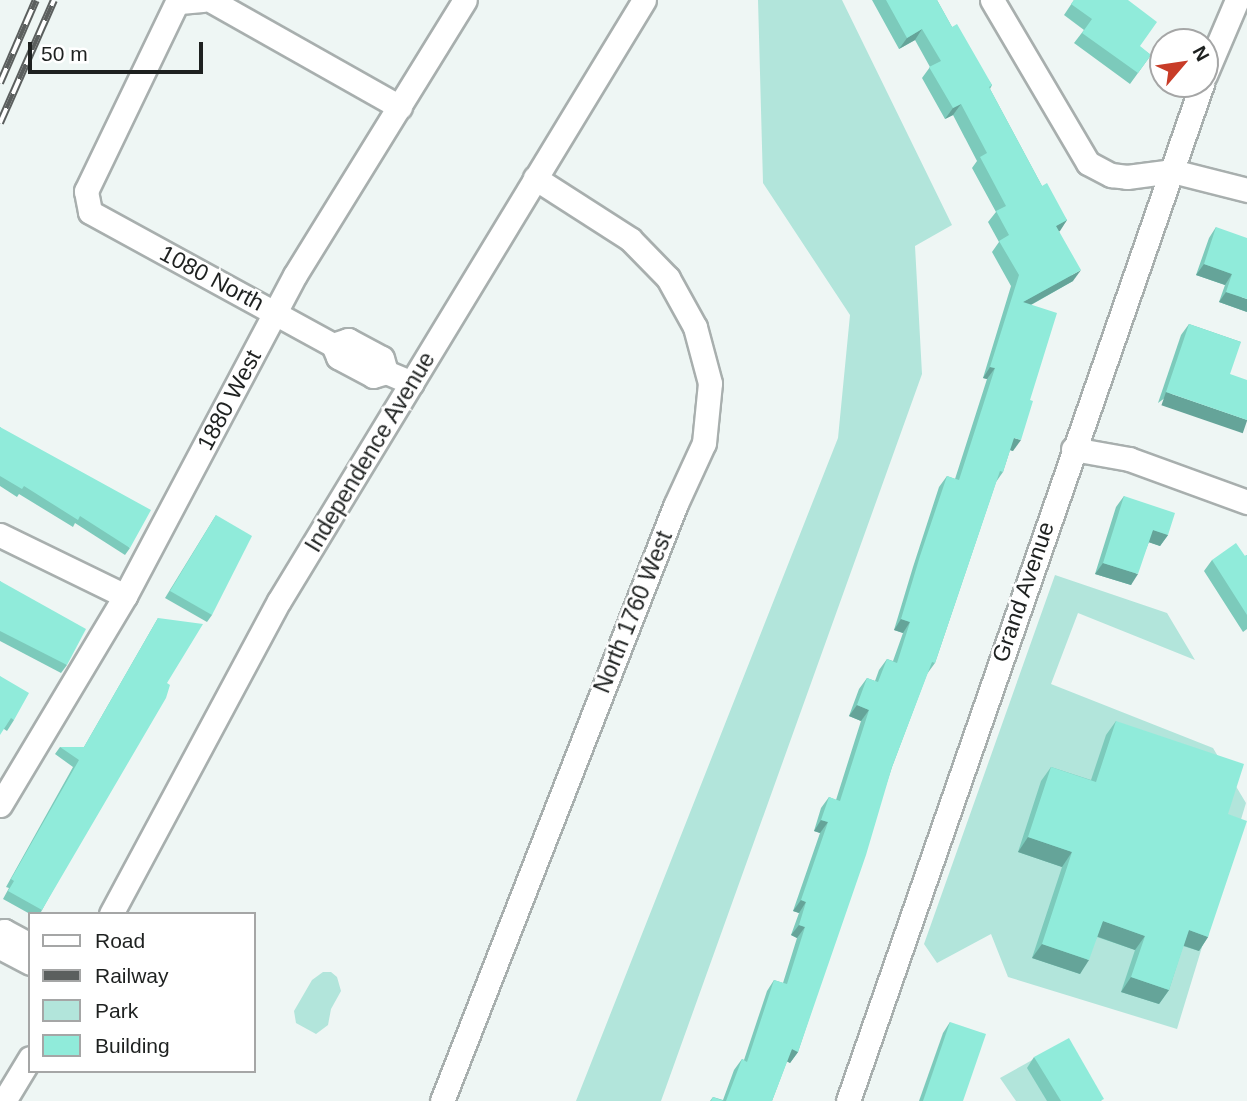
<!DOCTYPE html>
<html>
<head>
<meta charset="utf-8">
<style>
	body { margin:0 }
	#map { position:relative; width:1247px; height:1101px; overflow:hidden; background:#eef6f4; font-family:Arial,sans-serif }
	div>[style] { position:absolute }
	.green>* { inset:0; background:#b2e5db }
	.roads { filter:drop-shadow(2px 0 #a8afae) drop-shadow(-2px 0 #a8afae) drop-shadow(0 2px #a8afae) drop-shadow(0 -2px #a8afae) }
	.minor>* { height:23px; margin:-11.5px; padding:0 11.5px; transform-origin:11.5px; border-radius:11.5px; background:#fff }
	.rail>* { height:8px; margin-top:-4px; transform-origin:0; background:repeating-linear-gradient(90deg,#fff 0 16px,#5b5f5e 0 32px); box-sizing:border-box; border-block:2px solid #5b5f5e }
	.wall>* { inset:0; background:#7ccabb }
	.shaded-wall>* { inset:0; background:#65a499; transform-origin:0 0 }
	.building>* { inset:0; background:#90ebda }
	span { translate:-50% -50%; white-space:nowrap; text-align:center; line-height:1.15; -webkit-text-stroke:5px #fff; paint-order:stroke }
	.street-label { font-size:23px; color:#1e2120 }
	.legend { position:absolute; left:28px; top:912px; width:228px; height:161px; box-sizing:border-box; background:#fff; border:2px solid #a5a6a6; margin:0; padding:9px 12px; list-style:none; font-size:21px; color:#1e2120 }
	.legend li { display:flex; align-items:center; gap:14px; height:35px }
	.legend b { width:35px; border:2px solid #a5a6a6 }
	.north { position:absolute; left:1149px; top:28px; width:70px; height:70px; box-sizing:border-box; background:#fff; border:2px solid #a5a6a6; border-radius:50%; rotate:61deg; font-size:19px; font-weight:700; line-height:28px; text-align:center; color:#1e2120 }
	.north::after { content:''; display:block; margin:auto; width:24px; height:32px; background:#c83c28; clip-path:polygon(50% 0,100% 100%,50% 72%,0 100%) }
	.scale { position:absolute; left:28px; top:42px; width:175px; height:32px; box-sizing:border-box; border:4px solid #1e2120; border-top:0; padding-left:9px; font-size:21px; line-height:24px; white-space:nowrap; color:#1e2120; -webkit-text-stroke:5px #fff; paint-order:stroke }
</style>
</head>
<body>
<div id="map">
	<div class="green">
		<i style="clip-path:polygon(758px 0,842px 0,952px 225px,915px 246px,922px 374px,661px 1101px,576px 1101px,838px 438px,850px 315px,763px 183px)"></i>
		<i style="clip-path:polygon(1055px 575px,1167px 613px,1195px 660px,1078px 613px,1051px 684px,1213px 748px,1246px 803px,1177px 1029px,1008px 977px,991px 934px,937px 963px,924px 944px)"></i>
		<i style="clip-path:polygon(323px 972px,331px 972px,337px 977px,341px 991px,331px 1009px,328px 1025px,316px 1034px,296px 1023px,294px 1011px,312px 980px)"></i>
		<i style="clip-path:polygon(1063px 1043px,1095px 1101px,1016px 1101px,1000px 1078px)"></i>
	</div>
	<div class="roads">
		<div class="minor">
			<i style="left:202px;top:0;width:25px;rotate:175deg"></i>
			<i style="left:177px;top:2px;width:210px;rotate:115.7deg"></i>
			<i style="left:86px;top:191px;width:21px;rotate:79deg"></i>
			<i style="left:90px;top:212px;width:277px;rotate:28.7deg"></i>
			<i style="left:333px;top:345px;width:13px;rotate:67deg"></i>
			<i style="left:338px;top:357px;width:40px;rotate:28deg"></i>
			<i style="left:373px;top:376px;width:14px;rotate:-17deg"></i>
			<i style="left:386px;top:372px;width:28px;rotate:23deg"></i>
			<i style="left:210px;top:0;width:218px;rotate:29.4deg"></i>
			<i style="left:992px;top:0;width:189px;rotate:59.5deg"></i>
			<i style="left:1088px;top:163px;width:26px;rotate:28deg"></i>
			<i style="left:1111px;top:175px;width:16px;rotate:7deg"></i>
			<i style="left:1127px;top:177px;width:45px;rotate:-7.6deg"></i>
			<i style="left:1172px;top:171px;width:77px;rotate:14.2deg"></i>
			<i style="left:1205px;top:75px;width:82px;rotate:-66.9deg"></i>
			<i style="left:333px;top:345px;width:16px;rotate:-18deg"></i>
			<i style="left:348px;top:340px;width:38px;rotate:28deg"></i>
			<i style="left:382px;top:358px;width:15px;rotate:74deg"></i>
			<i style="left:1073px;top:449px;width:57px;rotate:10.1deg"></i>
			<i style="left:1129px;top:459px;width:126px;rotate:20deg"></i>
			<i style="left:0;top:535px;width:139px;rotate:26deg"></i>
			<i style="left:0;top:805px;width:244px;rotate:-59.1deg"></i>
			<i style="left:125px;top:596px;width:363px;rotate:-62.1deg"></i>
			<i style="left:295px;top:275px;width:323px;rotate:-58.3deg"></i>
			<i style="left:111px;top:914px;width:355px;rotate:-61.8deg"></i>
			<i style="left:279px;top:601px;width:703px;rotate:-58.73deg"></i>
			<i style="left:0;top:934px;width:5px;rotate:-37deg"></i>
			<i style="left:4px;top:931px;width:30px;rotate:28deg"></i>
			<i style="left:0;top:947px;width:34px;rotate:28deg"></i>
			<i style="left:4px;top:1101px;width:50px;rotate:-58.8deg"></i>
			<i style="left:442px;top:1101px;width:639px;rotate:-68.61deg"></i>
			<i style="left:675px;top:506px;width:69px;rotate:-65.3deg"></i>
			<i style="left:704px;top:443px;width:60px;rotate:-84.3deg"></i>
			<i style="left:710px;top:383px;width:58px;rotate:-105deg"></i>
			<i style="left:695px;top:327px;width:56px;rotate:-118.9deg"></i>
			<i style="left:668px;top:278px;width:54px;rotate:-134.3deg"></i>
			<i style="left:630px;top:239px;width:113px;rotate:-147.3deg"></i>
			<i style="left:848px;top:1101px;width:1077px;rotate:-70.81deg"></i>
		</div>
	</div>
	<div class="rail">
		<i style="left:0;top:83px;width:90px;rotate:-66.6deg"></i>
		<i style="left:0;top:123px;width:134px;rotate:-66.3deg"></i>
	</div>
	<div class="wall">
		<i style="clip-path:polygon(872px 0,937px 0,952px 27px,992px 85px,990px 89px,1042px 186px,1067px 220px,1059px 231px,1073px 281px,1031px 305px,1013px 451px,1010px 450px,1003px 472px,996px 482px,935px 663px,927px 674px,892px 767px,798px 1052px,790px 1063px,787px 1061px,772px 1101px,710px 1101px,713px 1097px,723px 1100px,734px 1070px,742px 1059px,744px 1060px,767px 991px,774px 980px,783px 983px,797px 938px,791px 935px,799px 913px,793px 911px,820px 833px,814px 831px,821px 808px,829px 797px,836px 800px,861px 721px,849px 716px,859px 689px,867px 678px,875px 681px,879px 670px,887px 659px,893px 661px,903px 633px,894px 630px,913px 567px,939px 487px,947px 476px,955px 479px,987px 379px,983px 378px,1011px 286px,992px 252px,999px 242px,988px 222px,996px 212px,972px 168px,977px 161px,953px 115px,945px 119px,922px 78px,930px 67px,915px 40px,899px 49px)"></i>
		<i style="clip-path:polygon(1074px 0,1151px 55px,1130px 84px,1074px 43px,1084px 30px,1064px 15px)"></i>
		<i style="clip-path:polygon(1216px 227px,1247px 312px,1219px 302px,1225px 285px,1196px 275px,1209px 238px)"></i>
		<i style="clip-path:polygon(1189px 324px,1241px 342px,1158px 403px,1181px 335px)"></i>
		<i style="clip-path:polygon(0 427px,130px 548px,125px 555px,75px 523px,73px 527px,19px 494px,17px 497px,0 486px)"></i>
		<i style="clip-path:polygon(1124px 496px,1168px 535px,1160px 546px,1149px 542px,1131px 585px,1095px 574px,1116px 507px)"></i>
		<i style="clip-path:polygon(216px 515px,212px 615px,207px 622px,165px 598px)"></i>
		<i style="clip-path:polygon(1247px 555px,1247px 629px,1243px 632px,1204px 571px,1212px 560px,1245px 556px)"></i>
		<i style="clip-path:polygon(0 581px,67px 665px,61px 673px,0 641px)"></i>
		<i style="clip-path:polygon(158px 618px,167px 683px,42px 910px,40px 914px,30px 914px,3px 899px,9px 888px,6px 887px,73px 767px,55px 754px,60px 747px,84px 747px)"></i>
		<i style="clip-path:polygon(0 676px,14px 720px,7px 731px,4px 729px)"></i>
		<i style="clip-path:polygon(1116px 721px,1228px 814px,1208px 937px,1199px 951px,1183px 946px,1169px 990px,1159px 1004px,1121px 992px,1135px 950px,1097px 937px,1080px 974px,1032px 958px,1062px 867px,1018px 852px,1041px 781px,1051px 767px,1091px 780px,1106px 735px)"></i>
		<i style="clip-path:polygon(950px 1022px,963px 1101px,919px 1101px,943px 1033px)"></i>
		<i style="clip-path:polygon(1034px 1057px,1102px 1101px,1047px 1101px,1027px 1068px)"></i>
	</div>
	<div class="shaded-wall">
		<i style="clip-path:polygon(922px 29px,915px 40px,899px 49px,907px 38px)"></i>
		<i style="clip-path:polygon(961px 104px,953px 115px,945px 119px,953px 108px)"></i>
		<i style="clip-path:polygon(1067px 220px,1060px 231px,1048px 237px,1056px 226px)"></i>
		<i style="clip-path:polygon(1204px 264px,1232px 274px,1225px 285px,1196px 275px)"></i>
		<i style="clip-path:polygon(1081px 270px,1073px 281px,1016px 313px,1023px 302px)"></i>
		<i style="clip-path:polygon(1226px 292px,1247px 299px,1247px 312px,1219px 302px)"></i>
		<i style="clip-path:polygon(990px 367px,995px 368px,987px 379px,983px 378px)"></i>
		<i style="left:1166px;top:392px;width:86px;height:14px;rotate:19deg"></i>
		<i style="clip-path:polygon(1014px 438px,1021px 440px,1013px 451px,1006px 449px)"></i>
		<i style="clip-path:polygon(1153px 530px,1168px 535px,1160px 546px,1145px 541px)"></i>
		<i style="clip-path:polygon(1103px 563px,1138px 574px,1131px 585px,1095px 574px)"></i>
		<i style="clip-path:polygon(901px 619px,910px 622px,903px 633px,894px 630px)"></i>
		<i style="clip-path:polygon(857px 705px,869px 710px,861px 721px,849px 716px)"></i>
		<i style="clip-path:polygon(821px 820px,828px 822px,820px 833px,814px 831px)"></i>
		<i style="clip-path:polygon(1028px 837px,1072px 852px,1062px 867px,1018px 852px)"></i>
		<i style="clip-path:polygon(801px 900px,806px 902px,799px 913px,793px 911px)"></i>
		<i style="clip-path:polygon(1103px 921px,1145px 936px,1135px 950px,1093px 935px)"></i>
		<i style="clip-path:polygon(799px 925px,805px 927px,797px 938px,791px 935px)"></i>
		<i style="clip-path:polygon(1189px 930px,1208px 937px,1199px 951px,1179px 944px)"></i>
		<i style="clip-path:polygon(1042px 944px,1089px 960px,1080px 974px,1032px 958px)"></i>
		<i style="clip-path:polygon(1131px 977px,1169px 990px,1159px 1004px,1121px 992px)"></i>
		<i style="clip-path:polygon(792px 1049px,798px 1052px,790px 1063px,784px 1060px)"></i>
	</div>
	<div class="building">
		<i style="clip-path:polygon(886px 0,937px 0,952px 27px,957px 24px,992px 85px,989px 87px,1042px 186px,1047px 183px,1067px 220px,1056px 226px,1081px 270px,1023px 302px,1057px 313px,1030px 400px,1033px 401px,1021px 440px,1014px 438px,1003px 472px,1000px 471px,935px 663px,932px 662px,892px 767px,866px 855px,798px 1052px,792px 1049px,772px 1101px,726px 1101px,742px 1059px,747px 1062px,774px 980px,787px 984px,805px 927px,799px 925px,806px 902px,801px 900px,828px 822px,821px 820px,829px 797px,840px 801px,869px 710px,857px 705px,867px 678px,878px 682px,887px 659px,897px 663px,910px 622px,901px 619px,920px 556px,947px 476px,959px 480px,995px 368px,990px 367px,1019px 275px,999px 241px,1009px 235px,996px 211px,1006px 206px,980px 157px,987px 153px,961px 104px,953px 108px,929px 67px,941px 61px,922px 29px,907px 38px)"></i>
		<i style="clip-path:polygon(1074px 0,1128px 0,1157px 22px,1140px 46px,1151px 55px,1138px 73px,1082px 33px,1092px 19px,1071px 4px)"></i>
		<i style="clip-path:polygon(1216px 227px,1247px 238px,1247px 299px,1226px 292px,1232px 274px,1204px 264px)"></i>
		<i style="clip-path:polygon(1189px 324px,1241px 342px,1230px 374px,1247px 380px,1247px 420px,1166px 392px)"></i>
		<i style="clip-path:polygon(0 427px,151px 510px,130px 548px,80px 516px,78px 520px,24px 486px,22px 489px,0 476px)"></i>
		<i style="clip-path:polygon(1124px 496px,1175px 513px,1168px 535px,1153px 530px,1138px 574px,1103px 563px)"></i>
		<i style="clip-path:polygon(216px 515px,252px 536px,212px 615px,170px 591px)"></i>
		<i style="clip-path:polygon(1236px 543px,1245px 556px,1247px 555px,1247px 615px,1212px 560px)"></i>
		<i style="clip-path:polygon(0 581px,86px 629px,67px 665px,0 631px)"></i>
		<i style="clip-path:polygon(158px 618px,203px 624px,167px 683px,170px 685px,166px 698px,42px 910px,8px 891px,14px 881px,11px 879px,79px 760px,60px 747px,84px 747px)"></i>
		<i style="clip-path:polygon(0 676px,29px 693px,14px 720px,11px 718px,0 735px)"></i>
		<i style="clip-path:polygon(1116px 721px,1244px 764px,1228px 814px,1247px 821px,1208px 937px,1189px 930px,1169px 990px,1131px 977px,1145px 936px,1103px 921px,1089px 960px,1042px 944px,1072px 852px,1028px 837px,1051px 767px,1096px 782px)"></i>
		<i style="clip-path:polygon(950px 1022px,986px 1034px,963px 1101px,923px 1101px)"></i>
		<i style="clip-path:polygon(1069px 1038px,1104px 1099px,1100px 1101px,1061px 1101px,1034px 1057px)"></i>
		<i style="clip-path:polygon(713px 1097px,724px 1101px,711px 1101px)"></i>
	</div>
	<div class="street-label">
		<span style="left:212px;top:278px;rotate:28deg">1080 North</span>
		<span style="left:229px;top:400px;rotate:-62deg">1880 West</span>
		<span style="left:370px;top:452px;rotate:-59deg">Independence Avenue</span>
		<span style="left:1023px;top:592px;rotate:-71deg">Grand Avenue</span>
		<span style="left:633px;top:612px;rotate:-68deg">North 1760 West</span>
	</div>
	<ul class="legend">
	<li><b style="height:9px;background:#fff"></b>Road</li>
	<li><b style="height:9px;background:#5b5f5e"></b>Railway</li>
	<li><b style="height:19px;background:#b2e5db"></b>Park</li>
	<li><b style="height:19px;background:#90ebda"></b>Building</li>
	</ul>
	<div class="north">N</div>
	<div class="scale">50 m</div>
</div>
</body>
</html>
